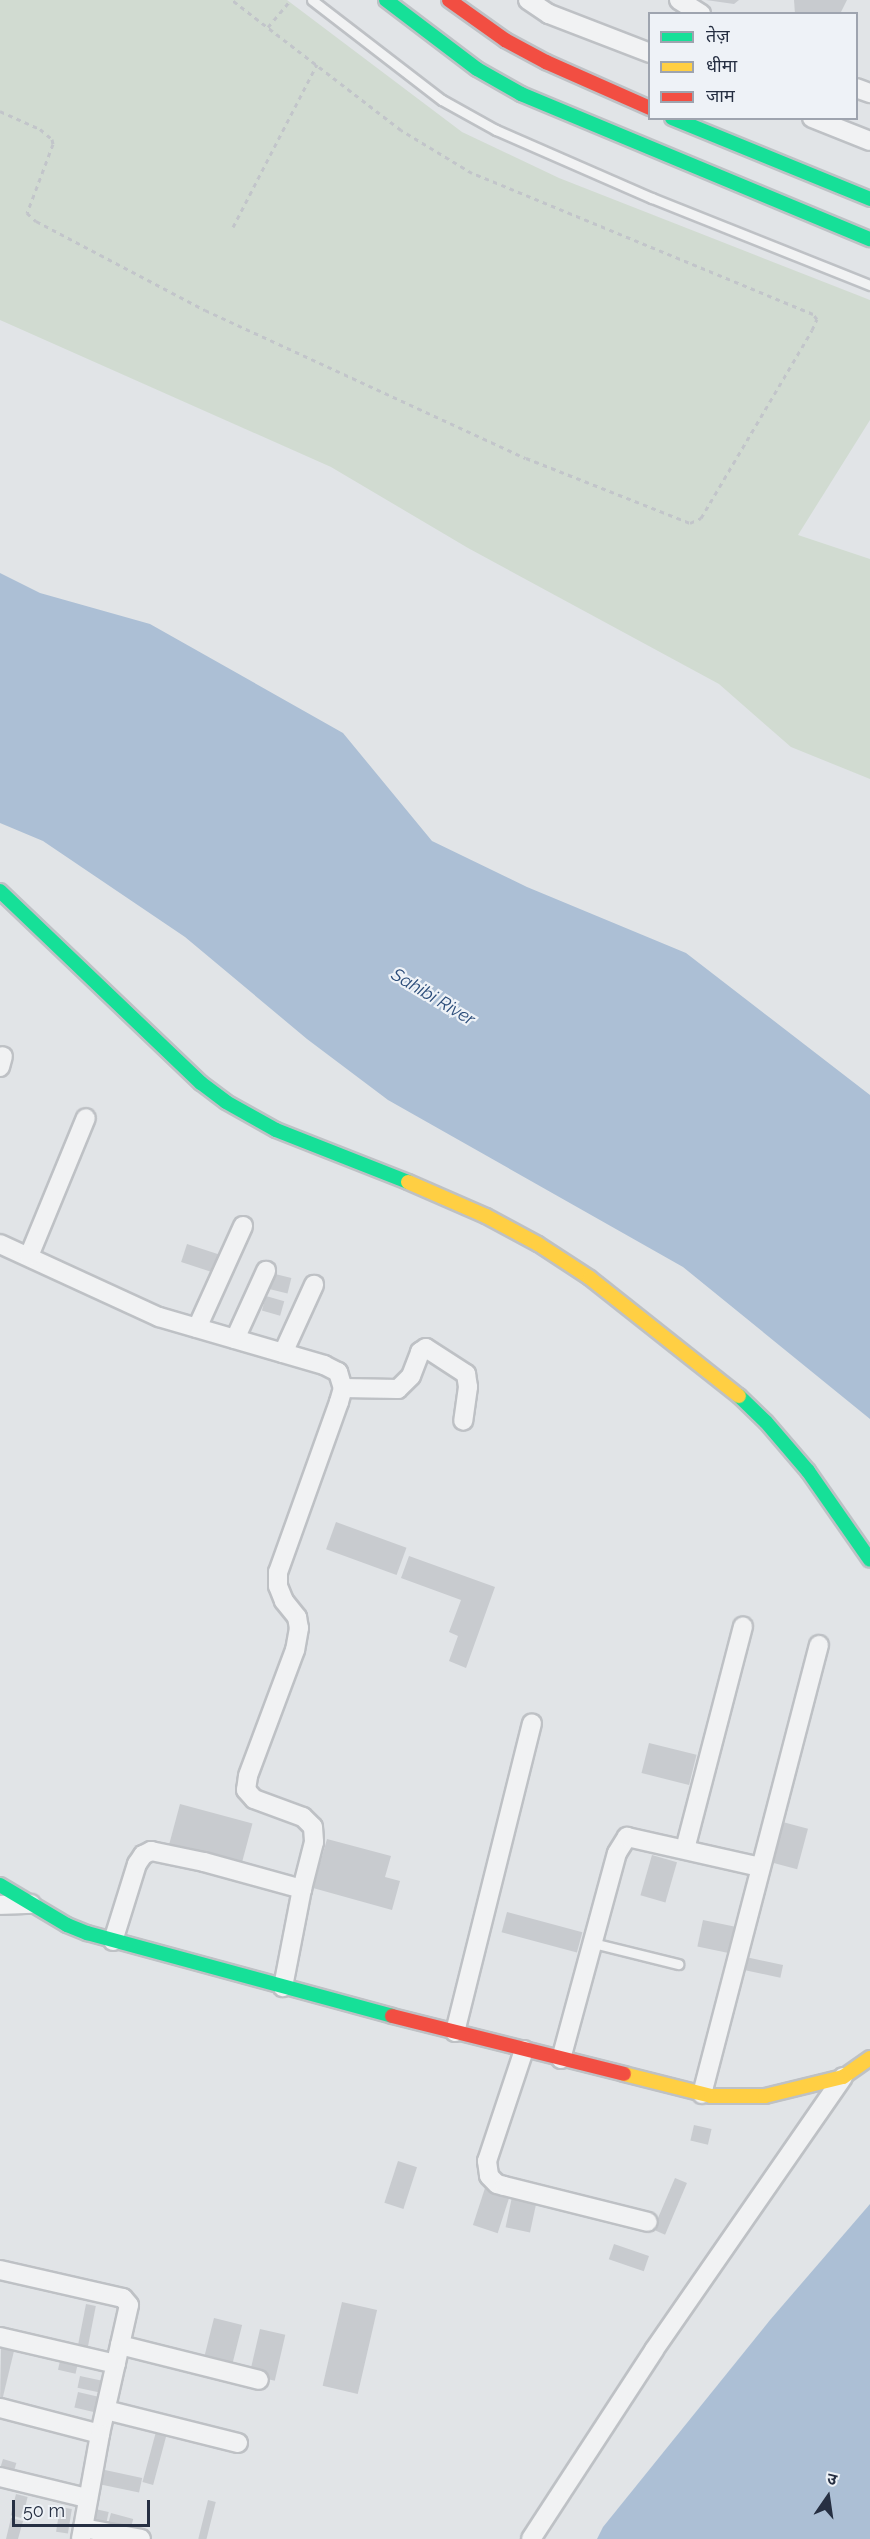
<!DOCTYPE html>
<html>
<head>
<meta charset="utf-8">
<style>
	body { margin:0 }
	#map { position:relative; width:870px; height:2539px; overflow:hidden; background:#e1e4e7; font-family:Raleway,"Noto Sans Devanagari",sans-serif }
	div>[style] { position:absolute }
	.green>* { inset:0; background:#d1dbd1 }
	.water>* { inset:0; background:#acbfd5 }
	.building>* { inset:0; background:#c8cbcf; transform-origin:0 0 }
	.path>* { height:3px; margin-top:-1.5px; transform-origin:0; background:repeating-linear-gradient(90deg,#c2c5ca 0 4.5px,transparent 0 9px) }
	.roads { filter:drop-shadow(2px 0 #bec1c5) drop-shadow(-2px 0 #bec1c5) drop-shadow(0 2px #bec1c5) drop-shadow(0 -2px #bec1c5) }
	.lane>* { height:9px; margin:-4.5px; padding:0 4.5px; transform-origin:4.5px; border-radius:4.5px; background:#f1f2f3 }
	.street>* { height:18px; margin:-9px; padding:0 9px; transform-origin:9px; border-radius:9px; background:#f1f2f3 }
	.fast>* { height:14px; margin:-7px; padding:0 7px; transform-origin:7px; border-radius:7px; background:#16e098 }
	.slow>* { height:14px; margin:-7px; padding:0 7px; transform-origin:7px; border-radius:7px; background:#ffcf43 }
	.jam>* { height:14px; margin:-7px; padding:0 7px; transform-origin:7px; border-radius:7px; background:#f24e42 }
	span { translate:-50% -50%; white-space:nowrap; text-align:center; line-height:1.15; -webkit-text-stroke:4.5px #eef2f7; paint-order:stroke }
	.water-label { font-size:18px; color:#2c4d7a; font-style:italic }
	.legend { position:absolute; left:648px; top:12px; width:210px; height:108px; box-sizing:border-box; background:#eef2f7; border:2px solid #9ea4af; margin:0; padding:8px 10px; list-style:none; font-size:18px; color:#262f42 }
	.legend li { display:flex; align-items:center; gap:12px; height:30px }
	.legend b { width:30px; border:2px solid #9ea4af }
	.north { position:absolute; left:798px; top:2467px; width:60px; height:60px; -webkit-text-stroke:4px #eef2f7; paint-order:stroke; rotate:13deg; font-size:16px; font-weight:700; line-height:24px; text-align:center; color:#262f42 }
	.north::after { content:''; display:block; margin:auto; width:21px; height:27px; background:#262f42; clip-path:polygon(50% 0,100% 100%,50% 72%,0 100%) }
	.scale { position:absolute; left:12px; top:2500px; width:138px; height:27px; box-sizing:border-box; border:3px solid #262f42; border-top:0; padding-left:8px; font-size:18px; line-height:21px; white-space:nowrap; color:#262f42; -webkit-text-stroke:4px #eef2f7; paint-order:stroke }
</style>
</head>
<body>
<div id="map">
	<div class="green">
		<i style="clip-path:polygon(0 0,287px 0,462px 132px,559px 178px,870px 300px,870px 420px,798px 535px,870px 559px,870px 779px,791px 747px,719px 684px,468px 548px,331px 467px,0 320px)"></i>
	</div>
	<div class="water">
		<i style="clip-path:polygon(0 573px,40px 593px,150px 624px,343px 733px,432px 841px,527px 887px,686px 953px,870px 1095px,870px 1419px,683px 1267px,388px 1100px,307px 1039px,185px 937px,43px 841px,0 823px)"></i>
		<i style="clip-path:polygon(870px 2204px,870px 2539px,597px 2539px,603px 2527px,770px 2320px)"></i>
	</div>
	<div class="building">
		<i style="clip-path:polygon(706px 0,739px 0,734px 4px)"></i>
		<i style="clip-path:polygon(794px 0,847px 0,840px 14px,795px 14px)"></i>
		<i style="left:187px;top:1244px;width:33px;height:19px;rotate:18deg"></i>
		<i style="left:271px;top:1273px;width:21px;height:16px;rotate:14deg"></i>
		<i style="left:266px;top:1296px;width:19px;height:15px;rotate:16deg"></i>
		<i style="left:336px;top:1522px;width:75px;height:29px;rotate:20deg"></i>
		<i style="clip-path:polygon(409px 1556px,495px 1587px,466px 1668px,449px 1661px,458px 1636px,449px 1632px,461px 1600px,401px 1578px)"></i>
		<i style="left:649px;top:1743px;width:49px;height:31px;rotate:14deg"></i>
		<i style="left:180px;top:1804px;width:75px;height:49px;rotate:15deg"></i>
		<i style="left:779px;top:1821px;width:30px;height:42px;rotate:15deg"></i>
		<i style="clip-path:polygon(327px 1839px,391px 1856px,385px 1877px,400px 1881px,392px 1910px,313px 1888px)"></i>
		<i style="left:652px;top:1855px;width:26px;height:42px;rotate:16deg"></i>
		<i style="left:507px;top:1912px;width:78px;height:21px;rotate:15deg"></i>
		<i style="left:703px;top:1920px;width:33px;height:27px;rotate:12deg"></i>
		<i style="left:741px;top:1956px;width:43px;height:13px;rotate:12deg"></i>
		<i style="left:694px;top:2125px;width:18px;height:16px;rotate:13deg"></i>
		<i style="left:398px;top:2161px;width:20px;height:44px;rotate:18deg"></i>
		<i style="left:675px;top:2178px;width:13px;height:56px;rotate:23deg"></i>
		<i style="left:485px;top:2188px;width:26px;height:39px;rotate:18deg"></i>
		<i style="left:512px;top:2197px;width:25px;height:31px;rotate:12deg"></i>
		<i style="left:614px;top:2244px;width:37px;height:16px;rotate:19deg"></i>
		<i style="left:342px;top:2302px;width:36px;height:86px;rotate:13deg"></i>
		<i style="left:86px;top:2304px;width:10px;height:51px;rotate:11deg"></i>
		<i style="left:214px;top:2318px;width:29px;height:47px;rotate:14deg"></i>
		<i style="left:260px;top:2329px;width:26px;height:47px;rotate:13deg"></i>
		<i style="clip-path:polygon(1px 2348px,14px 2351px,1px 2405px,0 2405px)"></i>
		<i style="left:60px;top:2361px;width:18px;height:9px;rotate:13deg"></i>
		<i style="left:80px;top:2376px;width:24px;height:12px;rotate:12deg"></i>
		<i style="left:78px;top:2392px;width:22px;height:16px;rotate:13deg"></i>
		<i style="left:157px;top:2428px;width:11px;height:56px;rotate:15deg"></i>
		<i style="left:3px;top:2459px;width:14px;height:11px;rotate:17deg"></i>
		<i style="left:105px;top:2470px;width:38px;height:15px;rotate:12deg"></i>
		<i style="left:16px;top:2494px;width:12px;height:22px;rotate:14deg"></i>
		<i style="left:208px;top:2500px;width:8px;height:40px;rotate:14deg"></i>
		<i style="left:60px;top:2507px;width:12px;height:25px;rotate:9deg"></i>
		<i style="left:95px;top:2509px;width:14px;height:16px;rotate:12deg"></i>
		<i style="left:111px;top:2513px;width:23px;height:14px;rotate:15deg"></i>
		<i style="clip-path:polygon(11px 2518px,23px 2521px,18px 2539px,6px 2539px)"></i>
	</div>
	<div class="path">
		<i style="left:268px;top:27px;width:35px;rotate:-50deg"></i>
		<i style="left:0;top:111px;width:44px;rotate:24.2deg"></i>
		<i style="left:40px;top:129px;width:16px;rotate:40deg"></i>
		<i style="left:52px;top:139px;width:5px;rotate:79deg"></i>
		<i style="left:53px;top:144px;width:74px;rotate:110.6deg"></i>
		<i style="left:27px;top:213px;width:12px;rotate:42deg"></i>
		<i style="left:36px;top:221px;width:191px;rotate:27.8deg"></i>
		<i style="left:205px;top:310px;width:353px;rotate:24.8deg"></i>
		<i style="left:526px;top:458px;width:176px;rotate:21.6deg"></i>
		<i style="left:690px;top:523px;width:12px;rotate:-24deg"></i>
		<i style="left:701px;top:518px;width:218px;rotate:-59.4deg"></i>
		<i style="left:812px;top:330px;width:12px;rotate:-66deg"></i>
		<i style="left:817px;top:319px;width:6px;rotate:-129deg"></i>
		<i style="left:813px;top:314px;width:369px;rotate:-157.5deg"></i>
		<i style="left:472px;top:173px;width:83px;rotate:-148.8deg"></i>
		<i style="left:401px;top:130px;width:213px;rotate:-142.4deg"></i>
		<i style="left:233px;top:227px;width:183px;rotate:-62.7deg"></i>
	</div>
	<div class="roads">
		<div class="lane">
			<i style="left:312px;top:0;width:164px;rotate:37.6deg"></i>
			<i style="left:442px;top:100px;width:62px;rotate:29.1deg"></i>
			<i style="left:496px;top:130px;width:170px;rotate:23.6deg"></i>
			<i style="left:652px;top:198px;width:235px;rotate:21.8deg"></i>
			<i style="left:593px;top:1943px;width:88px;rotate:13.9deg"></i>
		</div>
		<div class="street">
			<i style="left:528px;top:0;width:25px;rotate:34deg"></i>
			<i style="left:549px;top:14px;width:108px;rotate:21.1deg"></i>
			<i style="left:679px;top:0;width:26px;rotate:32deg"></i>
			<i style="left:856px;top:88px;width:15px;rotate:20deg"></i>
			<i style="left:812px;top:118px;width:62px;rotate:21.6deg"></i>
			<i style="left:0;top:1067px;width:11px;rotate:-75deg"></i>
			<i style="left:0;top:1244px;width:175px;rotate:24.7deg"></i>
			<i style="left:159px;top:1317px;width:172px;rotate:16.2deg"></i>
			<i style="left:324px;top:1365px;width:16px;rotate:27deg"></i>
			<i style="left:338px;top:1372px;width:17px;rotate:73deg"></i>
			<i style="left:343px;top:1388px;width:15px;rotate:106deg"></i>
			<i style="left:339px;top:1402px;width:181px;rotate:109.7deg"></i>
			<i style="left:278px;top:1572px;width:14px;rotate:90deg"></i>
			<i style="left:278px;top:1586px;width:16px;rotate:68deg"></i>
			<i style="left:284px;top:1601px;width:21px;rotate:51deg"></i>
			<i style="left:297px;top:1617px;width:11px;rotate:80deg"></i>
			<i style="left:299px;top:1628px;width:22px;rotate:100deg"></i>
			<i style="left:295px;top:1650px;width:134px;rotate:110.5deg"></i>
			<i style="left:248px;top:1776px;width:14px;rotate:98deg"></i>
			<i style="left:246px;top:1790px;width:12px;rotate:48deg"></i>
			<i style="left:254px;top:1799px;width:52px;rotate:20.2deg"></i>
			<i style="left:303px;top:1817px;width:14px;rotate:45deg"></i>
			<i style="left:313px;top:1827px;width:15px;rotate:86deg"></i>
			<i style="left:314px;top:1842px;width:49px;rotate:104.3deg"></i>
			<i style="left:302px;top:1889px;width:100px;rotate:101deg"></i>
			<i style="left:29px;top:1256px;width:149px;rotate:-67.6deg"></i>
			<i style="left:197px;top:1328px;width:112px;rotate:-65.7deg"></i>
			<i style="left:235px;top:1339px;width:75px;rotate:-65.5deg"></i>
			<i style="left:283px;top:1353px;width:75px;rotate:-65.5deg"></i>
			<i style="left:343px;top:1388px;width:55px;rotate:1deg"></i>
			<i style="left:398px;top:1389px;width:18px;rotate:-45deg"></i>
			<i style="left:411px;top:1376px;width:26px;rotate:-69deg"></i>
			<i style="left:420px;top:1352px;width:7px;rotate:-34deg"></i>
			<i style="left:426px;top:1348px;width:48px;rotate:33deg"></i>
			<i style="left:466px;top:1374px;width:13px;rotate:81deg"></i>
			<i style="left:468px;top:1387px;width:34px;rotate:98deg"></i>
			<i style="left:685px;top:1849px;width:230px;rotate:-75.4deg"></i>
			<i style="left:0;top:1905px;width:31px;rotate:-2deg"></i>
			<i style="left:113px;top:1941px;width:81px;rotate:-72.7deg"></i>
			<i style="left:137px;top:1864px;width:11px;rotate:-56deg"></i>
			<i style="left:143px;top:1855px;width:9px;rotate:-27deg"></i>
			<i style="left:151px;top:1851px;width:54px;rotate:11.7deg"></i>
			<i style="left:204px;top:1862px;width:102px;rotate:15.4deg"></i>
			<i style="left:455px;top:2032px;width:318px;rotate:-76deg"></i>
			<i style="left:524px;top:2050px;width:117px;rotate:108.4deg"></i>
			<i style="left:487px;top:2161px;width:15px;rotate:82deg"></i>
			<i style="left:489px;top:2176px;width:11px;rotate:45deg"></i>
			<i style="left:497px;top:2184px;width:7px;rotate:16deg"></i>
			<i style="left:504px;top:2186px;width:148px;rotate:14deg"></i>
			<i style="left:561px;top:2059px;width:213px;rotate:-74.8deg"></i>
			<i style="left:617px;top:1853px;width:19px;rotate:-58deg"></i>
			<i style="left:627px;top:1837px;width:136px;rotate:12.7deg"></i>
			<i style="left:702px;top:2094px;width:464px;rotate:-75.4deg"></i>
			<i style="left:0;top:2270px;width:126px;rotate:12.8deg"></i>
			<i style="left:123px;top:2298px;width:9px;rotate:49deg"></i>
			<i style="left:129px;top:2305px;width:132px;rotate:102.7deg"></i>
			<i style="left:100px;top:2434px;width:103px;rotate:-165.4deg"></i>
			<i style="left:0;top:2337px;width:119px;rotate:13.1deg"></i>
			<i style="left:120px;top:2345px;width:143px;rotate:14.1deg"></i>
			<i style="left:106px;top:2410px;width:136px;rotate:14deg"></i>
			<i style="left:0;top:2477px;width:89px;rotate:13.6deg"></i>
			<i style="left:83px;top:2528px;width:59px;rotate:10.7deg"></i>
			<i style="left:81px;top:2539px;width:107px;rotate:-79.7deg"></i>
			<i style="left:531px;top:2539px;width:225px;rotate:-56.9deg"></i>
			<i style="left:654px;top:2350px;width:332px;rotate:-55.3deg"></i>
		</div>
		<div class="fast">
			<i style="left:386px;top:0;width:114px;rotate:37.2deg"></i>
			<i style="left:477px;top:69px;width:51px;rotate:29.6deg"></i>
			<i style="left:521px;top:94px;width:378px;rotate:22.6deg"></i>
			<i style="left:672px;top:118px;width:214px;rotate:22.2deg"></i>
			<i style="left:0;top:891px;width:278px;rotate:43.7deg"></i>
			<i style="left:201px;top:1083px;width:31px;rotate:37deg"></i>
			<i style="left:226px;top:1102px;width:57px;rotate:29.2deg"></i>
			<i style="left:276px;top:1130px;width:142px;rotate:21.5deg"></i>
			<i style="left:739px;top:1396px;width:37px;rotate:44deg"></i>
			<i style="left:766px;top:1422px;width:65px;rotate:49.4deg"></i>
			<i style="left:808px;top:1471px;width:108px;rotate:55.1deg"></i>
			<i style="left:0;top:1885px;width:78px;rotate:30.8deg"></i>
			<i style="left:67px;top:1925px;width:22px;rotate:22deg"></i>
			<i style="left:87px;top:1933px;width:316px;rotate:15.2deg"></i>
		</div>
		<div class="slow">
			<i style="left:408px;top:1182px;width:85px;rotate:23.6deg"></i>
			<i style="left:486px;top:1216px;width:59px;rotate:28.3deg"></i>
			<i style="left:538px;top:1244px;width:62px;rotate:33.2deg"></i>
			<i style="left:590px;top:1278px;width:190px;rotate:38.4deg"></i>
			<i style="left:624px;top:2074px;width:90px;rotate:14.2deg"></i>
			<i style="left:711px;top:2096px;width:54px"></i>
			<i style="left:765px;top:2096px;width:80px;rotate:-13.7deg"></i>
			<i style="left:843px;top:2077px;width:33px;rotate:-35deg"></i>
		</div>
		<div class="jam">
			<i style="left:449px;top:0;width:69px;rotate:35.5deg"></i>
			<i style="left:505px;top:40px;width:47px;rotate:28.2deg"></i>
			<i style="left:546px;top:62px;width:114px;rotate:23.9deg"></i>
			<i style="left:392px;top:2016px;width:239px;rotate:14deg"></i>
		</div>
	</div>
	<div class="water-label">
		<span style="left:433px;top:997px;rotate:31deg">Sahibi River</span>
	</div>
	<ul class="legend">
	<li><b style="height:8px;background:#16e098"></b>तेज़</li>
	<li><b style="height:8px;background:#ffcf43"></b>धीमा</li>
	<li><b style="height:8px;background:#f24e42"></b>जाम</li>
	</ul>
	<div class="north">उ</div>
	<div class="scale">50 m</div>
</div>
</body>
</html>
